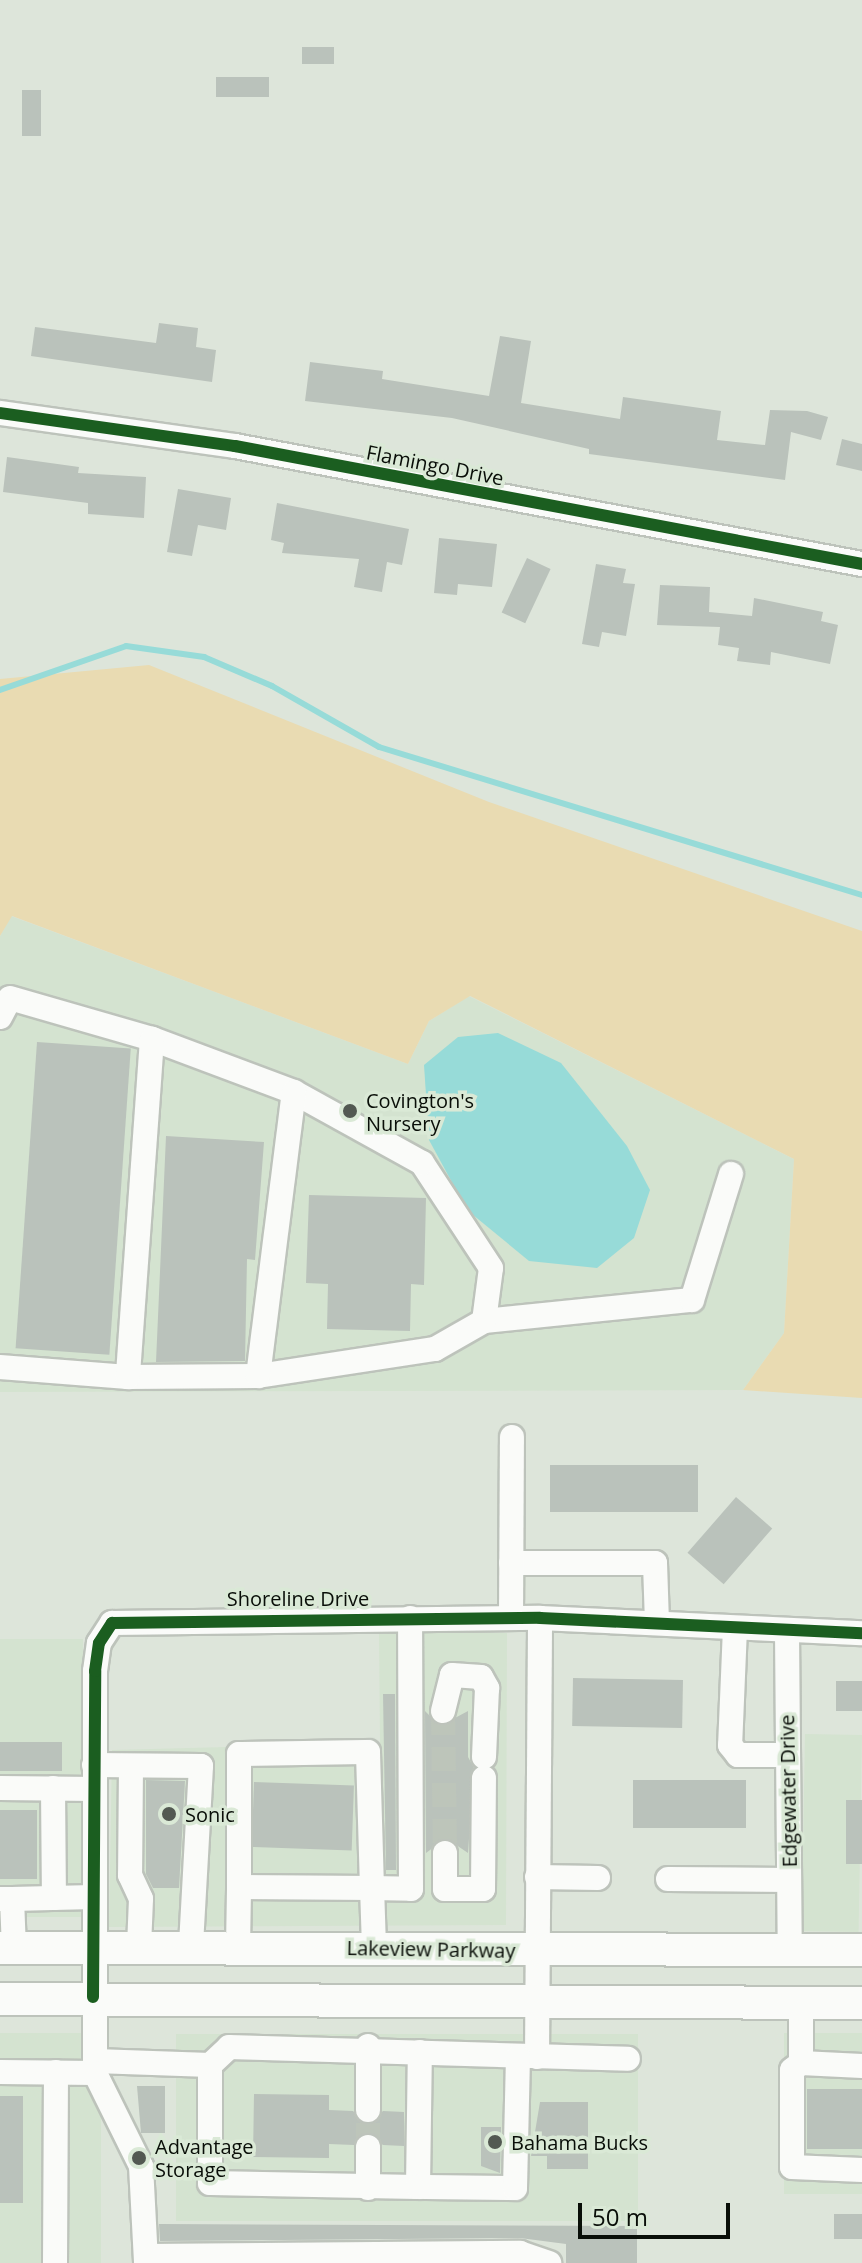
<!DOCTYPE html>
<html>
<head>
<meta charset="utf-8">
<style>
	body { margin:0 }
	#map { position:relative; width:862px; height:2263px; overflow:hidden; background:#dde5da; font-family:"Open Sans",sans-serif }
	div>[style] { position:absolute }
	.built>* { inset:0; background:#d4e3d0; transform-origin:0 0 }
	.green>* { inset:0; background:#e9dbb2 }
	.water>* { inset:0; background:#97dbd8 }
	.stream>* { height:6px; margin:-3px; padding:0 3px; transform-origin:3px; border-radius:3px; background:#97dbd8 }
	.building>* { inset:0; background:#bac2bb; transform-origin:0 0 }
	.minor-tunnel>* { height:24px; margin-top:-12px; transform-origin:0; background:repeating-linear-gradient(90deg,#bdc5ba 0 24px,transparent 0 36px) }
	.roads { filter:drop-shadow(2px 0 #bdc3bb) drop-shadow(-2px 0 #bdc3bb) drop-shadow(0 2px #bdc3bb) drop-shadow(0 -2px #bdc3bb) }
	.minor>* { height:24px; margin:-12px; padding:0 12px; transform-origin:12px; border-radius:12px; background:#fafbf9 }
	.major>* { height:32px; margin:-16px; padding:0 16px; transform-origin:16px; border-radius:16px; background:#fafbf9 }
	.cycleway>* { height:12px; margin:-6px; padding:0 6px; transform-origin:6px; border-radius:6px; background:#1b5e20 }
	.dots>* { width:22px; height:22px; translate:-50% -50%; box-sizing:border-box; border:4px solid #dae9d6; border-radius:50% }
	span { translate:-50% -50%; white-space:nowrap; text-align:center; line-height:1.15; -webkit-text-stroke:7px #dae9d6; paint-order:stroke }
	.street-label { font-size:20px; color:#090e08 }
	.poi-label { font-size:20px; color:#090e08 }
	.left { translate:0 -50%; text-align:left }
	.scale { position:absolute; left:578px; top:2203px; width:152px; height:36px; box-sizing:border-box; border:4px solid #090e08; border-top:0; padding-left:10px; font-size:24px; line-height:28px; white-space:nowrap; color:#090e08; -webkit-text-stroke:6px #dae9d6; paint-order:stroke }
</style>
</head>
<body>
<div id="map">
	<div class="built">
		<i style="clip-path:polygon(11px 916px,408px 1064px,429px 1021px,469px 996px,794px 1159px,784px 1333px,743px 1390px,0 1392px,0 936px)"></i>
		<i style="clip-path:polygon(379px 1631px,507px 1633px,506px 1925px,109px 1927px,112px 1750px,380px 1743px)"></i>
		<i style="left:0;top:1639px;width:83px;height:278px"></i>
		<i style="left:805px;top:1734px;width:57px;height:197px;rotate:1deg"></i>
		<i style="left:101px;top:2033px;width:230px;height:101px;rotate:90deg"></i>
		<i style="left:862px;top:2033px;width:161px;height:78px;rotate:90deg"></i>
		<i style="left:176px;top:2034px;width:462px;height:187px"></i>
	</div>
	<div class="green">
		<i style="clip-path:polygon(149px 665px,489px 802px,862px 931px,862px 1398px,743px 1390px,784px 1333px,794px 1159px,470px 996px,429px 1021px,408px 1064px,12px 916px,0 936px,0 679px)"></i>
	</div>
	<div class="water">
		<i style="clip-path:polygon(498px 1033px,561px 1063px,627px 1146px,650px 1190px,634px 1238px,597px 1268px,529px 1261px,467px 1210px,429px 1140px,424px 1065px,458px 1037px)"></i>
	</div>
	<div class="stream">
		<i style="left:0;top:690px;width:133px;rotate:-19.2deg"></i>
		<i style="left:126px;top:646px;width:79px;rotate:8deg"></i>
		<i style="left:204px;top:657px;width:74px;rotate:23.1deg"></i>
		<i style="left:272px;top:686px;width:123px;rotate:29.7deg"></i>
		<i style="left:379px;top:747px;width:505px;rotate:17.04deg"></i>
	</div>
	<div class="building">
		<i style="left:302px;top:47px;width:32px;height:17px"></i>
		<i style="left:216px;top:77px;width:53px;height:20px"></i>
		<i style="left:22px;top:90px;width:19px;height:46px"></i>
		<i style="clip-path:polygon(159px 323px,198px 328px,196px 347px,216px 350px,212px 382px,31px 356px,35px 327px,156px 343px)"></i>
		<i style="clip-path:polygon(500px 336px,531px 341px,521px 403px,620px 419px,623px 397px,721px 411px,717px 440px,765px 445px,770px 410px,807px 411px,828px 417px,821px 440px,791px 432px,785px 480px,589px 454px,589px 449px,452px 418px,305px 401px,310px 362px,383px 371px,382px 379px,489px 396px)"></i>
		<i style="clip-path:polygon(842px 439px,862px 444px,862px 471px,836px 465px)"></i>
		<i style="clip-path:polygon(7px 457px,79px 467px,78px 473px,146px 477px,144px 518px,88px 514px,88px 503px,3px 492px)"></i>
		<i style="clip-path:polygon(178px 489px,231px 498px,226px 530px,198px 525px,192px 556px,167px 552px)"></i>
		<i style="clip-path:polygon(277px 503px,409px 529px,402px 565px,387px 562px,382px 592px,354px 587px,359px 559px,282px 553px,284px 543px,271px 540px)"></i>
		<i style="clip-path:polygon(439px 538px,497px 544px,492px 587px,458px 584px,457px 595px,434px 593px)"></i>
		<i style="left:527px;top:558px;width:26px;height:60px;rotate:25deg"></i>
		<i style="clip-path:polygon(596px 564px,626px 569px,623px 583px,635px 584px,626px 636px,602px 632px,599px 647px,582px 644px)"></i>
		<i style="clip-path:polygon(660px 585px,710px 587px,709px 612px,752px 616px,754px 598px,823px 612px,821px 621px,838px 625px,830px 664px,771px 652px,770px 665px,737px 661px,739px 648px,718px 645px,720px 627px,657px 625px)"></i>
		<i style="left:37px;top:1042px;width:94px;height:307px;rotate:4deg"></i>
		<i style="clip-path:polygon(166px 1136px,264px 1142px,255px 1260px,247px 1259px,245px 1361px,156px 1362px)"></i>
		<i style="clip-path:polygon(309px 1195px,426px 1198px,424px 1285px,411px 1284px,410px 1331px,327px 1329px,328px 1284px,306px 1283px)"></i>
		<i style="left:550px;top:1465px;width:148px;height:47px"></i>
		<i style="left:736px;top:1497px;width:48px;height:74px;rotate:41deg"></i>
		<i style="left:573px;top:1678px;width:110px;height:48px;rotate:1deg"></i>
		<i style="left:836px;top:1681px;width:26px;height:30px"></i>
		<i style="clip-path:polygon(383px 1694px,395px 1694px,396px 1870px,386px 1870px)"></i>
		<i style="clip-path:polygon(425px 1711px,440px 1726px,468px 1711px,468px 1757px,474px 1768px,468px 1853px,446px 1838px,426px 1853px)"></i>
		<i style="left:0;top:1742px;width:62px;height:29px"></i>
		<i style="clip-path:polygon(146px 1780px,185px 1781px,179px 1888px,153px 1888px,146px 1874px)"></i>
		<i style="left:633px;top:1780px;width:113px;height:48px"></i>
		<i style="left:254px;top:1782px;width:100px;height:65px;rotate:2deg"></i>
		<i style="left:846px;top:1800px;width:16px;height:64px"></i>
		<i style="left:0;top:1810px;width:37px;height:69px"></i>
		<i style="clip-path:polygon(137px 2086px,165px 2086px,165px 2133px,141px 2133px)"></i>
		<i style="left:807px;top:2089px;width:55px;height:60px"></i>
		<i style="clip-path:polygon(254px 2094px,329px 2095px,329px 2110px,353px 2111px,367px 2125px,383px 2111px,404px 2112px,404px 2146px,383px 2145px,367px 2132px,354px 2145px,329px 2144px,329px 2158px,253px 2157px)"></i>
		<i style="left:0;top:2096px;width:23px;height:107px"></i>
		<i style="clip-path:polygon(540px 2102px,588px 2102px,588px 2169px,547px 2169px,547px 2156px,531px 2156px)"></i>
		<i style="clip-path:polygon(481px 2127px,501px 2127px,500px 2173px,481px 2166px)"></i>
		<i style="left:834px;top:2214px;width:28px;height:25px"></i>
		<i style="clip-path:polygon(159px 2224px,637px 2226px,637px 2263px,566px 2263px,566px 2244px,520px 2238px,160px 2241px)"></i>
	</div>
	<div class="minor-tunnel">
		<i style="left:443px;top:1711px;width:142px;rotate:89.2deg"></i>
		<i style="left:368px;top:2147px;width:37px;rotate:-90deg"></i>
	</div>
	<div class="roads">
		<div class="minor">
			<i style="left:0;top:413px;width:237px;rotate:8deg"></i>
			<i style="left:235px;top:446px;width:638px;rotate:10.66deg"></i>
			<i style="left:0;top:1017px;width:21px;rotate:-62deg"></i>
			<i style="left:10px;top:998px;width:148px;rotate:16.1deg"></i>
			<i style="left:484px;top:1321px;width:209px;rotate:-5.8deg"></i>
			<i style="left:692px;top:1300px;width:132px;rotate:-72.8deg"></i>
			<i style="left:0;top:1367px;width:128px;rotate:4.5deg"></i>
			<i style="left:128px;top:1377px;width:130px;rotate:-0.4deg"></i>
			<i style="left:258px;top:1376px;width:179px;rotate:-8.7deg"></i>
			<i style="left:435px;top:1349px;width:56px;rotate:-29.7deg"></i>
			<i style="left:484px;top:1321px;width:53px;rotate:-82.5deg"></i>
			<i style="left:491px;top:1268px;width:126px;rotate:-123.3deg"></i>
			<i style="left:422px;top:1163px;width:146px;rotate:-151deg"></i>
			<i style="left:294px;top:1092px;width:152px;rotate:-159.5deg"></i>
			<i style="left:152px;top:1039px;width:339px;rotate:94.1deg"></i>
			<i style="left:258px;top:1376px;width:286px;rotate:-82.8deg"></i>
			<i style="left:511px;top:1563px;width:144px"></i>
			<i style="left:655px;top:1563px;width:59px;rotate:88.1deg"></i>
			<i style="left:511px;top:1618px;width:181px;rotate:-89.7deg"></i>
			<i style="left:735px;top:1628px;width:117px;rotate:92.4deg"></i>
			<i style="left:730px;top:1745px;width:13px;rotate:51deg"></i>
			<i style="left:738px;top:1755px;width:50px"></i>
			<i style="left:787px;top:1632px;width:318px;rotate:89.5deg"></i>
			<i style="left:443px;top:1711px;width:37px;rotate:-76deg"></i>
			<i style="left:452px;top:1675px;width:29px;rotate:4deg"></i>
			<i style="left:481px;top:1677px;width:13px;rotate:61deg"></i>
			<i style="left:487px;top:1688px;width:69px;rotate:92.5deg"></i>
			<i style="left:94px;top:1765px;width:107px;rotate:0.5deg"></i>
			<i style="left:201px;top:1766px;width:181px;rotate:93.2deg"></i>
			<i style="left:131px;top:1766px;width:109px;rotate:90.5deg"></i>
			<i style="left:130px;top:1875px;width:26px;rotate:65deg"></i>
			<i style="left:141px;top:1899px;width:48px;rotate:92.4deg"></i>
			<i style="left:0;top:1788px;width:94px;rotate:0.6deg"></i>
			<i style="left:53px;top:1788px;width:110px;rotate:89.5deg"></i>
			<i style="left:445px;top:1853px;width:36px;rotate:90deg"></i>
			<i style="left:445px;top:1889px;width:38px"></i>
			<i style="left:483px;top:1889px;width:111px;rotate:-89.5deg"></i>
			<i style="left:537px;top:1877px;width:61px;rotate:0.9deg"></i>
			<i style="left:668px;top:1879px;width:121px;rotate:0.5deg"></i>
			<i style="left:0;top:1899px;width:12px"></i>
			<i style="left:12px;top:1899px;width:49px;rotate:87.7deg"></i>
			<i style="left:12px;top:1899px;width:81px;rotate:-1.4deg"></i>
			<i style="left:238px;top:1947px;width:60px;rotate:-89deg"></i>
			<i style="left:239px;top:1887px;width:133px;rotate:0.4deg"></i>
			<i style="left:372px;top:1888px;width:136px;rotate:-91.7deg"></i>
			<i style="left:368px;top:1752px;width:129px;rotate:179.1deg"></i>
			<i style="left:239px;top:1754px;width:133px;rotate:90deg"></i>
			<i style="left:374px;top:1947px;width:59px;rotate:-91.9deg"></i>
			<i style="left:372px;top:1888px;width:39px;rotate:1deg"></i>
			<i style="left:411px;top:1889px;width:271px;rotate:-90.2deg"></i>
			<i style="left:801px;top:2003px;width:60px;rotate:90deg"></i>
			<i style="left:801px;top:2063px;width:61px;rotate:2.8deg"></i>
			<i style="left:368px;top:2046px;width:64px;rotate:90deg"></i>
			<i style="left:537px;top:2057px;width:439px;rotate:-89.6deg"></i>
			<i style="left:95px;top:2061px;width:115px;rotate:2deg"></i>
			<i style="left:210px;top:2065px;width:26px;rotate:-43deg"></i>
			<i style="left:229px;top:2047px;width:399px;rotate:1.7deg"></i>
			<i style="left:801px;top:2063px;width:11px;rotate:142deg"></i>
			<i style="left:792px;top:2070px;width:97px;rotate:90deg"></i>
			<i style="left:792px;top:2167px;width:70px;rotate:2.5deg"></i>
			<i style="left:210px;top:2065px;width:118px;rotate:90deg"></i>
			<i style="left:210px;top:2183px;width:208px;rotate:1.1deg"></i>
			<i style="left:418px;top:2187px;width:135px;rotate:-89.2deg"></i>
			<i style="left:0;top:2072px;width:95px;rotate:0.6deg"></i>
			<i style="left:95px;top:2073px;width:402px;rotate:-90deg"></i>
			<i style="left:95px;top:1671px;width:28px;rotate:-82deg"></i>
			<i style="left:99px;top:1643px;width:24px;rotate:-57deg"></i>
			<i style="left:112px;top:1623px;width:428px;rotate:-0.7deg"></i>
			<i style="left:540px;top:1618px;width:322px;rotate:2.7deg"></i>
			<i style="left:95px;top:2073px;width:104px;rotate:63.7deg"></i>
			<i style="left:141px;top:2166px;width:97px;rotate:87deg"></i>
			<i style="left:368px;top:2147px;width:41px;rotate:90deg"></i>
			<i style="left:418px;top:2187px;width:97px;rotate:0.6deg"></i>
			<i style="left:515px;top:2188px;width:131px;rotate:-88.7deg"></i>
			<i style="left:147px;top:2256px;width:373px;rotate:-0.5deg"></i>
			<i style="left:520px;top:2253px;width:31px;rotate:19deg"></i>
			<i style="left:55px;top:2263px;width:191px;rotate:-89.7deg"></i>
		</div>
		<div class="major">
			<i style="left:0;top:1948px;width:862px;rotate:0.13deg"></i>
			<i style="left:0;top:1999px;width:862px;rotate:0.27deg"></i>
		</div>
	</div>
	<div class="cycleway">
		<i style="left:0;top:413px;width:237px;rotate:8deg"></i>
		<i style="left:235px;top:446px;width:638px;rotate:10.66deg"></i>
		<i style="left:93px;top:1997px;width:326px;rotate:-89.6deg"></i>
		<i style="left:95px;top:1671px;width:28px;rotate:-82deg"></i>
		<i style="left:99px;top:1643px;width:24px;rotate:-57deg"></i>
		<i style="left:112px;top:1623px;width:428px;rotate:-0.7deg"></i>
		<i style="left:540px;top:1618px;width:322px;rotate:2.7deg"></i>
	</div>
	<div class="dots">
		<i style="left:350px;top:1111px;background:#535952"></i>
		<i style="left:169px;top:1814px;background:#535952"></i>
		<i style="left:495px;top:2142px;background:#535952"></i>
		<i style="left:139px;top:2158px;background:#535952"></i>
	</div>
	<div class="street-label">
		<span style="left:435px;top:465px;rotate:11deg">Flamingo Drive</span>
		<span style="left:298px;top:1598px">Shoreline Drive</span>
		<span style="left:788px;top:1791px;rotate:-91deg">Edgewater Drive</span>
		<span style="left:431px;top:1949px;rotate:1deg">Lakeview Parkway</span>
	</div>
	<div class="poi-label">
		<span class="left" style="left:366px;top:1112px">Covington's<br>Nursery</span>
		<span class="left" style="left:185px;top:1814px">Sonic</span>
		<span class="left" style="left:511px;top:2142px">Bahama Bucks</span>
		<span class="left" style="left:155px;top:2158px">Advantage<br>Storage</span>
	</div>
	<div class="scale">50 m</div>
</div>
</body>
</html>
